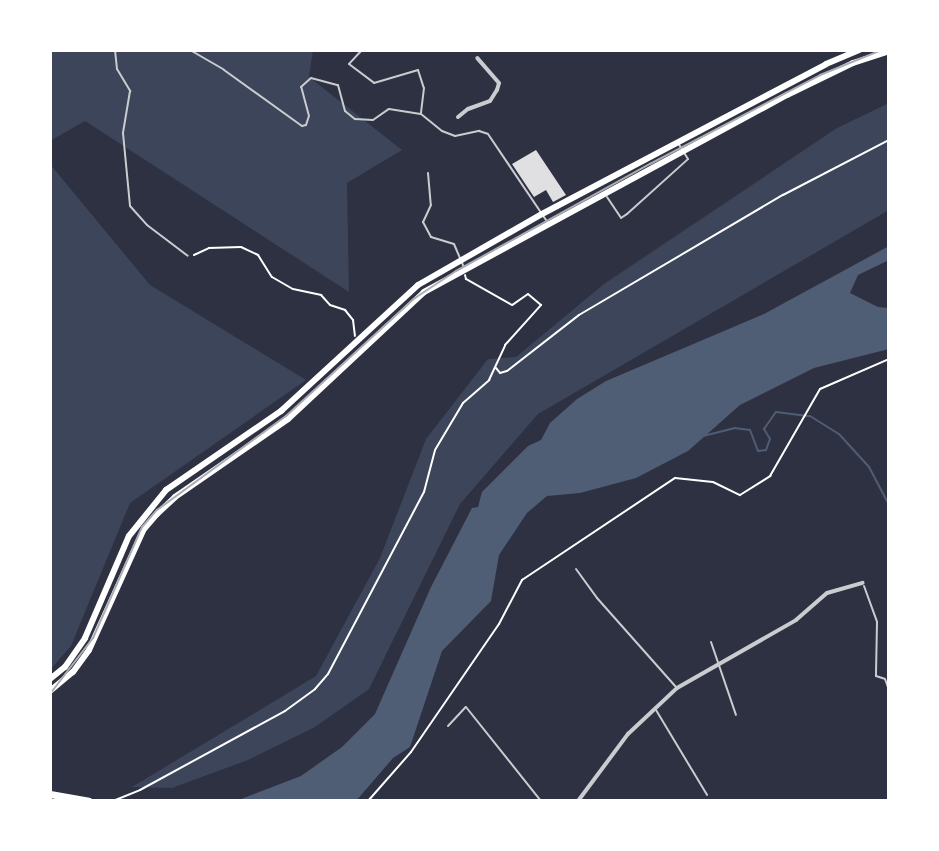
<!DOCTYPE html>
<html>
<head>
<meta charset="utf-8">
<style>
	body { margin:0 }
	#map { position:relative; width:939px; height:851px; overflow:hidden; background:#2d3142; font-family:Arial,sans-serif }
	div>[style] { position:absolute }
	.green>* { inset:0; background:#3c4559 }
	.water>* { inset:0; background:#4f5d75 }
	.stream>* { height:2px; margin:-1px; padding:0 1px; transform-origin:1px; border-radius:1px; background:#4f5d75 }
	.building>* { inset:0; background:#e0e0e3 }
	.path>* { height:2px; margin:-1px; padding:0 1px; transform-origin:1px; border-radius:1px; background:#fff }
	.service>* { height:2px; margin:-1px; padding:0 1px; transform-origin:1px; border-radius:1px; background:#caccd0 }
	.minor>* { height:4px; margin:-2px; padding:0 2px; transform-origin:2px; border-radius:2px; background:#caccd0 }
	.primary>* { height:6px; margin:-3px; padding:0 3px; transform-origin:3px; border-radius:3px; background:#fff }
	.motorway>* { height:7px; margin:-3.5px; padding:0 3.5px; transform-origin:3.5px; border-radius:3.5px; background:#fff }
	.rail>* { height:2px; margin:-1px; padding:0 1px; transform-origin:1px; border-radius:1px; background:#abadb3 }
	span { translate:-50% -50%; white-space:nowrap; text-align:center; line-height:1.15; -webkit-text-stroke:6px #fff; paint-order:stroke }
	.frame { position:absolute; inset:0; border:52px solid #fff; pointer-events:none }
</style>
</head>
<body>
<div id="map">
	<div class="green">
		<i style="clip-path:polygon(50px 50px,313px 50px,309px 77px,402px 150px,347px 183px,349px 292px,85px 121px,50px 141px)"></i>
		<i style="clip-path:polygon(889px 103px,889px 210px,538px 414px,460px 504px,369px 689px,315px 727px,248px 760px,172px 788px,132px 787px,316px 676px,380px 558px,426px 439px,488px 359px,516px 357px,604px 284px,837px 128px)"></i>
		<i style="clip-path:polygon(50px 164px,150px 285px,306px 380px,130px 503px,71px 646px,50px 670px)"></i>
	</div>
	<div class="water">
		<i style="clip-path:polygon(889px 246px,889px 260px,858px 275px,850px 293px,878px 307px,889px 308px,889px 349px,814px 368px,740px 405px,688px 451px,636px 478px,580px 493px,547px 496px,527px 513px,499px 555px,491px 601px,442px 651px,410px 747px,393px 758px,356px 801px,236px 801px,301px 776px,342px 747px,375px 714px,431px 587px,472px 508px,478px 507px,482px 492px,528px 446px,541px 440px,550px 423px,577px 399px,606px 381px,764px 314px)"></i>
	</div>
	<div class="stream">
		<i style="left:703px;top:436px;width:32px;rotate:-14deg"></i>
		<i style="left:734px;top:428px;width:16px;rotate:7deg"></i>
		<i style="left:750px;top:430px;width:22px;rotate:69deg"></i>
		<i style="left:758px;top:451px;width:8px;rotate:-7deg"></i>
		<i style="left:766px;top:450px;width:12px;rotate:-70deg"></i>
		<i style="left:770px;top:439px;width:12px;rotate:-121deg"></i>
		<i style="left:764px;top:429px;width:21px;rotate:-55deg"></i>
		<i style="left:776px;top:412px;width:34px;rotate:7deg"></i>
		<i style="left:810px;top:416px;width:34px;rotate:32deg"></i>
		<i style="left:839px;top:434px;width:45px;rotate:47.7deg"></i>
		<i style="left:869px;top:467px;width:43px;rotate:62.2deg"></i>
	</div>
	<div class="building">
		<i style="clip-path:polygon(536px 150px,566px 195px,553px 202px,546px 190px,534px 197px,512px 164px)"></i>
	</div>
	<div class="path">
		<i style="left:194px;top:255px;width:17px;rotate:-25deg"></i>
		<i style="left:209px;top:248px;width:32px;rotate:-2deg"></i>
		<i style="left:241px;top:247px;width:19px;rotate:25deg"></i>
		<i style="left:258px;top:255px;width:26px;rotate:58deg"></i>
		<i style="left:272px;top:277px;width:24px;rotate:30deg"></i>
		<i style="left:293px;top:289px;width:29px;rotate:12deg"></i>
		<i style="left:321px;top:295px;width:13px;rotate:48deg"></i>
		<i style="left:330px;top:305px;width:16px;rotate:18deg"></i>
		<i style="left:345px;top:310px;width:13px;rotate:51deg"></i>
		<i style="left:353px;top:320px;width:16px;rotate:83deg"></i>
		<i style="left:496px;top:368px;width:6px;rotate:51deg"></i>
		<i style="left:500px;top:373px;width:7px;rotate:-16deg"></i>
		<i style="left:507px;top:371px;width:91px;rotate:-37.9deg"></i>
		<i style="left:579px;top:315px;width:237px;rotate:-30.5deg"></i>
		<i style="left:783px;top:195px;width:119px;rotate:-27.4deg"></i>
		<i style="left:113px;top:801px;width:29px;rotate:-22deg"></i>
		<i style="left:140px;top:790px;width:165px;rotate:-28.6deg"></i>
		<i style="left:285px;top:711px;width:37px;rotate:-36deg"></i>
		<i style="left:315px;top:689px;width:20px;rotate:-49deg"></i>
		<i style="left:328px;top:674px;width:206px;rotate:-62.2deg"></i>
		<i style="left:424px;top:492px;width:43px;rotate:-75.3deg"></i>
		<i style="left:435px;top:450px;width:55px;rotate:-59.2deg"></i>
		<i style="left:463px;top:403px;width:35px;rotate:-41deg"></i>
		<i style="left:489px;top:380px;width:38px;rotate:-65deg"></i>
		<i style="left:505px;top:345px;width:54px;rotate:-48deg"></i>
		<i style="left:541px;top:305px;width:17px;rotate:-140deg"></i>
		<i style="left:528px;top:294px;width:19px;rotate:145deg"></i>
		<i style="left:512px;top:305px;width:53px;rotate:-150.5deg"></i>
		<i style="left:466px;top:279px;width:4px;rotate:-104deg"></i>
		<i style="left:368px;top:801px;width:65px;rotate:-48.7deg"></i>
		<i style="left:411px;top:752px;width:155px;rotate:-55.5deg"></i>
		<i style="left:499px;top:624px;width:50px;rotate:-62.4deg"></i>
		<i style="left:522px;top:580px;width:184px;rotate:-33.7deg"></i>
		<i style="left:675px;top:478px;width:38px;rotate:6deg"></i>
		<i style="left:713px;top:482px;width:30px;rotate:26deg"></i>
		<i style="left:740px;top:495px;width:36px;rotate:-32deg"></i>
		<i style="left:770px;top:476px;width:100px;rotate:-60.1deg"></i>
		<i style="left:820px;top:389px;width:75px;rotate:-23.5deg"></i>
	</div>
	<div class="service">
		<i style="left:115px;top:50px;width:19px;rotate:84deg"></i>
		<i style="left:117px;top:69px;width:26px;rotate:59deg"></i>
		<i style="left:130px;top:91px;width:43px;rotate:99.5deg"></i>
		<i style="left:123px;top:133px;width:73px;rotate:84.5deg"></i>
		<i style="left:130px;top:206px;width:25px;rotate:48deg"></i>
		<i style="left:147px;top:225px;width:51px;rotate:37.1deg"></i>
		<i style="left:190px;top:50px;width:39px;rotate:30deg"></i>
		<i style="left:224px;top:70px;width:96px;rotate:35.7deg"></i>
		<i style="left:302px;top:126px;width:4px;rotate:-14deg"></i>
		<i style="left:306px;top:125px;width:9px;rotate:-72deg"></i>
		<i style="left:309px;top:116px;width:30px;rotate:-105deg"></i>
		<i style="left:301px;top:87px;width:13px;rotate:-42deg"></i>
		<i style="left:311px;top:78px;width:28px;rotate:15deg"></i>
		<i style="left:338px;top:85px;width:27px;rotate:75deg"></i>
		<i style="left:345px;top:111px;width:13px;rotate:39deg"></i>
		<i style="left:355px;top:119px;width:18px;rotate:3deg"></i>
		<i style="left:373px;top:120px;width:19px;rotate:-35deg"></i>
		<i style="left:389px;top:109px;width:32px;rotate:9deg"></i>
		<i style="left:362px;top:50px;width:19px;rotate:133deg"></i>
		<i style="left:349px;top:64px;width:31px;rotate:37deg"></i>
		<i style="left:374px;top:83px;width:46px;rotate:-16.5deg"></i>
		<i style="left:418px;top:70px;width:19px;rotate:72deg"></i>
		<i style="left:424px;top:88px;width:26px;rotate:97deg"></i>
		<i style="left:421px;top:114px;width:27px;rotate:39deg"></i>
		<i style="left:442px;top:131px;width:14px;rotate:21deg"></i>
		<i style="left:455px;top:136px;width:25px;rotate:-12deg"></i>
		<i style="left:479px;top:131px;width:9px;rotate:18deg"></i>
		<i style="left:488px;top:134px;width:107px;rotate:56deg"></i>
		<i style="left:428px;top:173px;width:32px;rotate:85deg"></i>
		<i style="left:431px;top:205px;width:19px;rotate:115deg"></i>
		<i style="left:423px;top:222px;width:17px;rotate:62deg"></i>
		<i style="left:431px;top:237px;width:24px;rotate:17deg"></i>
		<i style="left:454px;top:244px;width:26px;rotate:67deg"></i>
		<i style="left:607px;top:197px;width:25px;rotate:56deg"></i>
		<i style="left:621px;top:218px;width:7px;rotate:-34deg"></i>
		<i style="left:627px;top:214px;width:82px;rotate:-42deg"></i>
		<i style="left:688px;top:159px;width:19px;rotate:-122deg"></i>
		<i style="left:576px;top:569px;width:36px;rotate:54deg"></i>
		<i style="left:597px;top:598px;width:119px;rotate:48.4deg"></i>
		<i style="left:864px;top:586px;width:38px;rotate:70deg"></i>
		<i style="left:877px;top:622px;width:54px;rotate:91.1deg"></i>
		<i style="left:876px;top:676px;width:9px;rotate:18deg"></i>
		<i style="left:885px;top:679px;width:12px;rotate:70deg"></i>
		<i style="left:711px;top:642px;width:77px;rotate:71.1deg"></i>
		<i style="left:656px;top:710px;width:99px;rotate:59deg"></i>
		<i style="left:448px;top:726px;width:26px;rotate:-47deg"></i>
		<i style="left:466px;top:707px;width:120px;rotate:51.4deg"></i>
	</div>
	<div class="minor">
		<i style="left:458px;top:117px;width:13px;rotate:-39deg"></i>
		<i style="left:468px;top:109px;width:23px;rotate:-20deg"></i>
		<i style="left:490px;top:101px;width:13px;rotate:-58deg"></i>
		<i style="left:497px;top:90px;width:7px;rotate:-74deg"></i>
		<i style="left:499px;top:83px;width:33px;rotate:-131deg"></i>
		<i style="left:578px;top:801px;width:84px;rotate:-53.3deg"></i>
		<i style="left:628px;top:734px;width:67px;rotate:-43.2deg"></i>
		<i style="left:677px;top:688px;width:137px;rotate:-29.7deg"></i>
		<i style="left:796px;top:620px;width:41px;rotate:-41.1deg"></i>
		<i style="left:827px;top:593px;width:37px;rotate:-16deg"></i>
	</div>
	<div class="primary">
		<i style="left:50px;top:679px;width:19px;rotate:-39deg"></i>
		<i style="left:65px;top:667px;width:35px;rotate:-55deg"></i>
		<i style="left:85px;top:638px;width:111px;rotate:-66.7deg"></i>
		<i style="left:129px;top:536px;width:59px;rotate:-51.2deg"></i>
		<i style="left:166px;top:490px;width:140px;rotate:-34.5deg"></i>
		<i style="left:281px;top:411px;width:186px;rotate:-42.6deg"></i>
		<i style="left:418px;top:285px;width:143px;rotate:-29.8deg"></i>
		<i style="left:542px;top:214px;width:321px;rotate:-27.8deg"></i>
		<i style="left:826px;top:64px;width:36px;rotate:-23deg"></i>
		<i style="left:50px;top:691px;width:30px;rotate:-40deg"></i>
		<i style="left:73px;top:672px;width:27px;rotate:-54deg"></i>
		<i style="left:89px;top:650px;width:133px;rotate:-65.6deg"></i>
		<i style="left:144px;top:529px;width:20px;rotate:-49deg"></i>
		<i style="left:157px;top:514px;width:25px;rotate:-43deg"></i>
		<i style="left:175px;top:497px;width:137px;rotate:-34.6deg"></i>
		<i style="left:288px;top:419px;width:186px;rotate:-43deg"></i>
		<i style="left:424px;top:292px;width:413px;rotate:-28.5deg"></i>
		<i style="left:787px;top:95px;width:73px;rotate:-25.9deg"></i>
		<i style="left:853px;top:63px;width:38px;rotate:-18deg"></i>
	</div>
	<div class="motorway">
		<i style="left:50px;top:794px;width:39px;rotate:10deg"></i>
	</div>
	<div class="rail">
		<i style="left:50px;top:694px;width:71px;rotate:-52.5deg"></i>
		<i style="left:93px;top:638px;width:121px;rotate:-66.2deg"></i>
		<i style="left:142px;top:527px;width:23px;rotate:-49deg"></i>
		<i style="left:157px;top:510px;width:160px;rotate:-36.1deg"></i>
		<i style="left:286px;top:416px;width:175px;rotate:-42.5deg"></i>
		<i style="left:415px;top:298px;width:49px;rotate:-33.4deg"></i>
		<i style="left:456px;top:271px;width:222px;rotate:-28.9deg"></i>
		<i style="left:650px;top:164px;width:192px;rotate:-27.6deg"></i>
		<i style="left:820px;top:75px;width:67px;rotate:-22deg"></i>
	</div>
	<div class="frame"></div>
</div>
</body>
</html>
